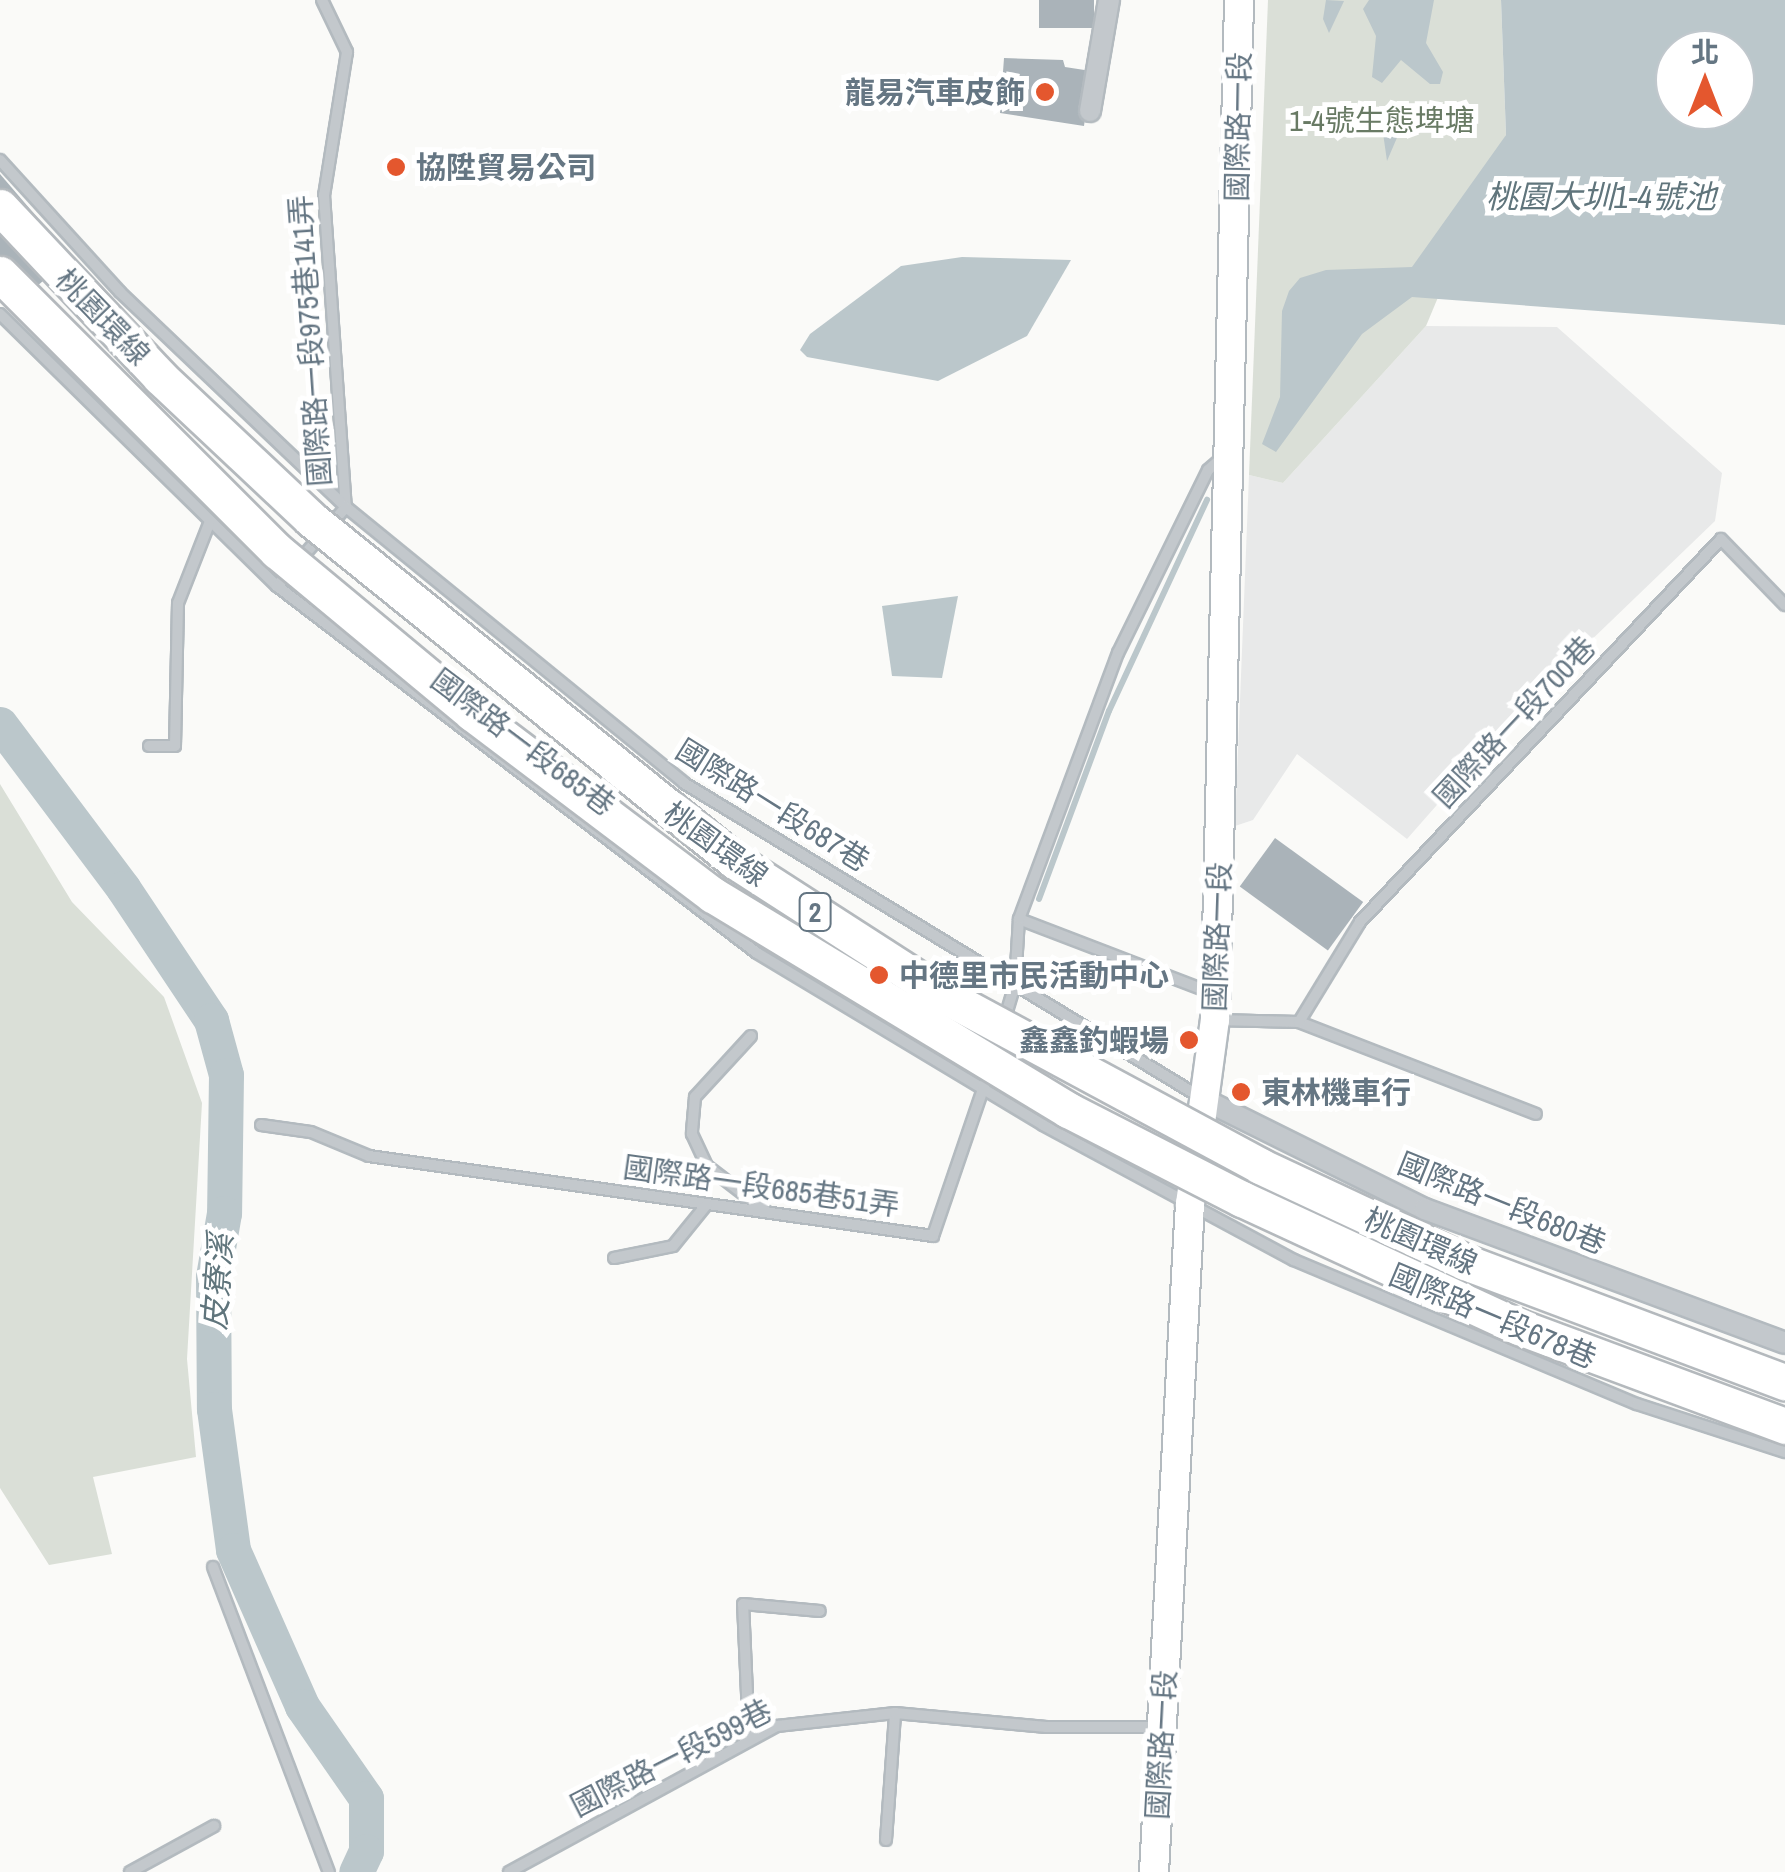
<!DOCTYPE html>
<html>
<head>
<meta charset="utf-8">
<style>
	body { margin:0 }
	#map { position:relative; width:1785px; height:1872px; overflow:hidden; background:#fafaf8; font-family:"Archivo Narrow","Noto Sans TC",sans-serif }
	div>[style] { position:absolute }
	.built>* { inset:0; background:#e8e9e9 }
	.green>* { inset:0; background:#dadfd7 }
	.water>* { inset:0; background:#bbc7cb }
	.stream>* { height:6px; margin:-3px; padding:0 3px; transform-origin:3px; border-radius:3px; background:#bbc7cb }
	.river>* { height:35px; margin:-17.5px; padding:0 17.5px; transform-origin:17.5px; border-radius:17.5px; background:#bbc7cb }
	.building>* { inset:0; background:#aab3b9; transform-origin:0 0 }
	.roads { filter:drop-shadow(2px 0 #b3babf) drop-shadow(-2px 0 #b3babf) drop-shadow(0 2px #b3babf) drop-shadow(0 -2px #b3babf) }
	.lane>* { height:10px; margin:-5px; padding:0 5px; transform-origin:5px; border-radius:5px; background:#c3c8cc }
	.street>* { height:20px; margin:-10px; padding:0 10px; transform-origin:10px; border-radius:10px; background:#c3c8cc }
	.secondary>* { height:28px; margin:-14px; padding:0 14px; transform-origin:14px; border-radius:14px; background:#fff }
	.bridges { filter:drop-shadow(2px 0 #b4b9bd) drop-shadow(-2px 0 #b4b9bd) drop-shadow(0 2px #b4b9bd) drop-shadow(0 -2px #b4b9bd) }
	.highway-bridge>* { height:35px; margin:-17.5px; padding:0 17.5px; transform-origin:17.5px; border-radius:17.5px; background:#fff }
	.dots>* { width:28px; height:28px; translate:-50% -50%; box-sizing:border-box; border:5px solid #fff; border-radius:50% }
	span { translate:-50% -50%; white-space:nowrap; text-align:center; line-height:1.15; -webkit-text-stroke:10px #fff; paint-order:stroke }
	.shield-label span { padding:2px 8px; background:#fff; border:2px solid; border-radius:8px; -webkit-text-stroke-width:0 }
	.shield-label { font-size:28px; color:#657683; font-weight:700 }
	.poi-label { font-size:30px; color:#657683; font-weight:700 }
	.right { translate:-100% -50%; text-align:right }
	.left { translate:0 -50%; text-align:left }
	.park-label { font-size:30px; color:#687a64 }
	.street-label { font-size:30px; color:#657683 }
	.water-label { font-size:32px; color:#60757c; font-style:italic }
	.north { position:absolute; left:1655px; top:30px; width:100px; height:100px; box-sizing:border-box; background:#fff; border:2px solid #c1c8cd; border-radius:50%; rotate:0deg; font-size:28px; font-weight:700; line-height:40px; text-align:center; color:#657683 }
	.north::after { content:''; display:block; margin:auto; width:35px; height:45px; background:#e4572e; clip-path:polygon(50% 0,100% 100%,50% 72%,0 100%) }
</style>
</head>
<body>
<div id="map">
	<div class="built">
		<i style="clip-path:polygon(1426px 326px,1557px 327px,1722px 473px,1715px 521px,1531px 698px,1407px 839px,1297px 754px,1253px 820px,1235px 826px,1249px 475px,1283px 483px)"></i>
	</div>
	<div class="green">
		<i style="clip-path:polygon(1268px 0,1501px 0,1506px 135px,1426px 326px,1283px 483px,1249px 475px)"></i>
		<i style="clip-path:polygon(0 784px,72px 902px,164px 997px,202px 1103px,187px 1359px,196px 1457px,93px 1477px,112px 1554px,49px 1565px,0 1488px)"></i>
	</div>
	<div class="water">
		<i style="clip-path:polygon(1326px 0,1344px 1px,1329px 33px,1323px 19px)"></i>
		<i style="clip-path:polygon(1369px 0,1434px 0,1426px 43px,1443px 72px,1440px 84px,1430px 84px,1401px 60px,1382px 83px,1372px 77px,1376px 36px,1363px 9px)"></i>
		<i style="clip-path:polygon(evenodd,1501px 0,1785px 0,1785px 325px,1412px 297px,1362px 334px,1276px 452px,1262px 444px,1280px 397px,1282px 311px,1289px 291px,1300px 278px,1326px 270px,1412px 267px,1506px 135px,1501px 0,1675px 50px,1735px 50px,1735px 110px,1675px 110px,1675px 50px)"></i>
		<i style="clip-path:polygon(1392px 110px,1418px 124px,1399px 133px,1387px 161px,1381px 119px)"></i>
		<i style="clip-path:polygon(962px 257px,1071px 260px,1027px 336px,938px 381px,807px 357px,800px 350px,810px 334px,901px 266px)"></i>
		<i style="clip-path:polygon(958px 596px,942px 678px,892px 676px,882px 606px)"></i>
	</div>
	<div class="stream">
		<i style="left:1039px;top:899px;width:201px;rotate:-69.6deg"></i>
		<i style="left:1109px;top:711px;width:233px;rotate:-65.1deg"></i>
	</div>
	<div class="river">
		<i style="left:0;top:724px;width:205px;rotate:53.1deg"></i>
		<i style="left:123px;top:888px;width:159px;rotate:56.3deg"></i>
		<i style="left:211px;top:1020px;width:57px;rotate:74.7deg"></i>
		<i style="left:226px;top:1075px;width:138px;rotate:90.8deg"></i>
		<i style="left:224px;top:1213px;width:65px;rotate:99.8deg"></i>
		<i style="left:213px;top:1277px;width:132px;rotate:89.6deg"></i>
		<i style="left:214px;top:1409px;width:142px;rotate:82.3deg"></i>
		<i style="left:233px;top:1550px;width:171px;rotate:66.1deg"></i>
		<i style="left:302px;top:1706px;width:112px;rotate:55.2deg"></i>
		<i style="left:366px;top:1798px;width:53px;rotate:90deg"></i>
		<i style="left:366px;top:1851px;width:23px;rotate:115deg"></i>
	</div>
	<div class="building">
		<i style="left:1039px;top:0;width:55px;height:28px"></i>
		<i style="clip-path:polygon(1004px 58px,1063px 60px,1065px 67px,1091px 71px,1084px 126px,1000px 113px)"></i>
		<i style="clip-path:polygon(0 174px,71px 257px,15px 305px,0 287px)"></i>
		<i style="left:1275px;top:838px;width:109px;height:60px;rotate:36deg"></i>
	</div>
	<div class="roads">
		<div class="lane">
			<i style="left:322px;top:0;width:58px;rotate:64.3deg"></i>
			<i style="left:347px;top:52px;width:145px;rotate:99.1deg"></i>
			<i style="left:324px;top:195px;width:312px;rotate:86deg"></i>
			<i style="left:0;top:160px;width:178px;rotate:47.7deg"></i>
			<i style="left:120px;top:292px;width:312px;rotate:43.6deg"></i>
			<i style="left:346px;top:507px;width:436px;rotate:39.2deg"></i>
			<i style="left:684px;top:783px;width:604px;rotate:31.32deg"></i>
			<i style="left:0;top:314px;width:388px;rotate:44.5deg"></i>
			<i style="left:346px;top:507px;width:105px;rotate:131.1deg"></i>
			<i style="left:277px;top:586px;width:604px;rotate:37.4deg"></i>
			<i style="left:757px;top:953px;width:334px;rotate:31deg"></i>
			<i style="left:1043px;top:1125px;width:285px;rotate:28.3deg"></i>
			<i style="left:1294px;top:1260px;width:372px;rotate:22.8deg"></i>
			<i style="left:1637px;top:1404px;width:156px;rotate:18deg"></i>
			<i style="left:149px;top:746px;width:26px"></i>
			<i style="left:175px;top:746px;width:143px;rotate:-88.8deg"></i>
			<i style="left:178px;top:603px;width:85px;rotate:-68.6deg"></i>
			<i style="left:1019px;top:919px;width:209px;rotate:21deg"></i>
			<i style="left:1216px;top:1020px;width:83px;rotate:1.4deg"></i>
			<i style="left:1299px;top:1022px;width:254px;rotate:21.2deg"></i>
			<i style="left:1299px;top:1022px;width:117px;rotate:-58.6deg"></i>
			<i style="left:1360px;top:922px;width:526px;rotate:-46.69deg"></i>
			<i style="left:1721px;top:539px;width:92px;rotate:45.9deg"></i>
			<i style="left:751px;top:1036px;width:83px;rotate:132.6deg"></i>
			<i style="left:695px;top:1097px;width:37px;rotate:95deg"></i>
			<i style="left:692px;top:1134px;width:35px;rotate:65deg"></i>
			<i style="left:707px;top:1166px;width:76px;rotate:37.5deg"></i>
			<i style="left:993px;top:1058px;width:77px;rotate:-73.4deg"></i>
			<i style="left:1015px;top:984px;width:65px;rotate:-86.5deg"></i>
			<i style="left:1019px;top:919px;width:284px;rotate:-69.6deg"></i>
			<i style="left:1118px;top:653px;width:204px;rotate:-63.8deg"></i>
			<i style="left:1208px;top:470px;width:18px;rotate:-41deg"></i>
			<i style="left:261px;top:1125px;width:50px;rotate:8deg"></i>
			<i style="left:311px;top:1132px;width:63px;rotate:22.5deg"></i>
			<i style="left:369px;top:1156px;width:570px;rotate:8.07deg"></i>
			<i style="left:933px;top:1236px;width:162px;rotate:-71.2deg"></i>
			<i style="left:614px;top:1258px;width:60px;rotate:-11.5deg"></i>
			<i style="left:673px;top:1246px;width:54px;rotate:-51deg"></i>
			<i style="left:213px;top:1567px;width:326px;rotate:69.2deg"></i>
			<i style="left:749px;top:1740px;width:136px;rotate:-92.5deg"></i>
			<i style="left:743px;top:1604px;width:77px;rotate:5.2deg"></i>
			<i style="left:886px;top:1840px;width:127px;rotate:-85.9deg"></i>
			<i style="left:130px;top:1872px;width:96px;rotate:-28.7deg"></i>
			<i style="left:509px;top:1872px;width:305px;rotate:-28.6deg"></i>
			<i style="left:777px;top:1726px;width:119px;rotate:-6.3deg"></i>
			<i style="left:895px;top:1713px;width:152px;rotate:5.3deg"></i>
			<i style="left:1046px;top:1727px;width:111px"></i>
		</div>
		<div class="street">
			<i style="left:1090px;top:111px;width:113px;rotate:-80.3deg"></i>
			<i style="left:1205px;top:1100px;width:246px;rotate:26.4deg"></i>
			<i style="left:1425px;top:1209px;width:384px;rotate:20.4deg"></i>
		</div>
		<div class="secondary">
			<i style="left:1154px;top:1872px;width:669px;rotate:-86.92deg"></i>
			<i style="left:1190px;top:1204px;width:186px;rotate:-82.3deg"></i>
			<i style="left:1215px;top:1020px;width:1020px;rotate:-88.65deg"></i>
		</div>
	</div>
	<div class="bridges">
		<div class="highway-bridge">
			<i style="left:0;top:207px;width:233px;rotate:46.7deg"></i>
			<i style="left:160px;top:377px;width:207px;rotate:43.2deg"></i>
			<i style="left:311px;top:519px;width:545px;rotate:38.89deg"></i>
			<i style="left:735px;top:861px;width:245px;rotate:32.8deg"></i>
			<i style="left:941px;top:994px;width:362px;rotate:28.3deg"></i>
			<i style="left:1260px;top:1166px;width:226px;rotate:25.1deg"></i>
			<i style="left:1465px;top:1262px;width:342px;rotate:20.6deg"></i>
			<i style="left:0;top:274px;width:392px;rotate:45deg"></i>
			<i style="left:277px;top:551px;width:254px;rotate:39.7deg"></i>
			<i style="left:472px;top:713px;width:302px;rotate:37.1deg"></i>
			<i style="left:713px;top:895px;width:415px;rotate:31.2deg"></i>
			<i style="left:1068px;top:1110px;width:195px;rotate:27.1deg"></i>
			<i style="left:1242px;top:1199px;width:305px;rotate:24.8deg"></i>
			<i style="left:1519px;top:1327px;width:284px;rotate:20.4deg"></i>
		</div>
	</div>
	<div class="dots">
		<i style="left:1045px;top:92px;background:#e4572e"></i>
		<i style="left:396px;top:167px;background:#e4572e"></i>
		<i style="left:879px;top:975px;background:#e4572e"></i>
		<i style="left:1189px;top:1040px;background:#e4572e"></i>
		<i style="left:1241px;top:1092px;background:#e4572e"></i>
	</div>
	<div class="shield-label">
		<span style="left:815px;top:912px">2</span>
	</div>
	<div class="poi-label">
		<span class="right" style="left:1025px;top:92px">龍易汽車皮飾</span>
		<span class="left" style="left:416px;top:167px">協陞貿易公司</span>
		<span class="left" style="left:899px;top:975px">中德里市民活動中心</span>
		<span class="right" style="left:1169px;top:1040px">鑫鑫釣蝦場</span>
		<span class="left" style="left:1261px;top:1092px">東林機車行</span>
	</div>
	<div class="park-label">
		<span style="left:1382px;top:120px">1-4號生態埤塘</span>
	</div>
	<div class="street-label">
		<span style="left:1238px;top:127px;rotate:-89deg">國際路一段</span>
		<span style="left:103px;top:317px;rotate:46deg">桃園環線</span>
		<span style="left:310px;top:341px;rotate:-94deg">國際路一段975巷141弄</span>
		<span style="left:1514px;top:722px;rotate:-47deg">國際路一段700巷</span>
		<span style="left:523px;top:742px;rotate:37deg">國際路一段685巷</span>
		<span style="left:773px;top:805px;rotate:32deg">國際路一段687巷</span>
		<span style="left:716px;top:844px;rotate:36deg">桃園環線</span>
		<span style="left:1217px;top:937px;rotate:-88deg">國際路一段</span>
		<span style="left:761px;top:1186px;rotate:8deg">國際路一段685巷51弄</span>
		<span style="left:1502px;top:1203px;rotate:22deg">國際路一段680巷</span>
		<span style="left:1421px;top:1241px;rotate:24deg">桃園環線</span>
		<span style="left:1493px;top:1316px;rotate:23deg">國際路一段678巷</span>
		<span style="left:1161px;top:1745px;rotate:-87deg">國際路一段</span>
		<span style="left:671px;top:1758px;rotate:-27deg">國際路一段599巷</span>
	</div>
	<div class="water-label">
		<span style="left:1601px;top:197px">桃園大圳1-4號池</span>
		<span style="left:218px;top:1282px;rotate:-86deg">皮寮溪</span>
	</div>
	<div class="north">北</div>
</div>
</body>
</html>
